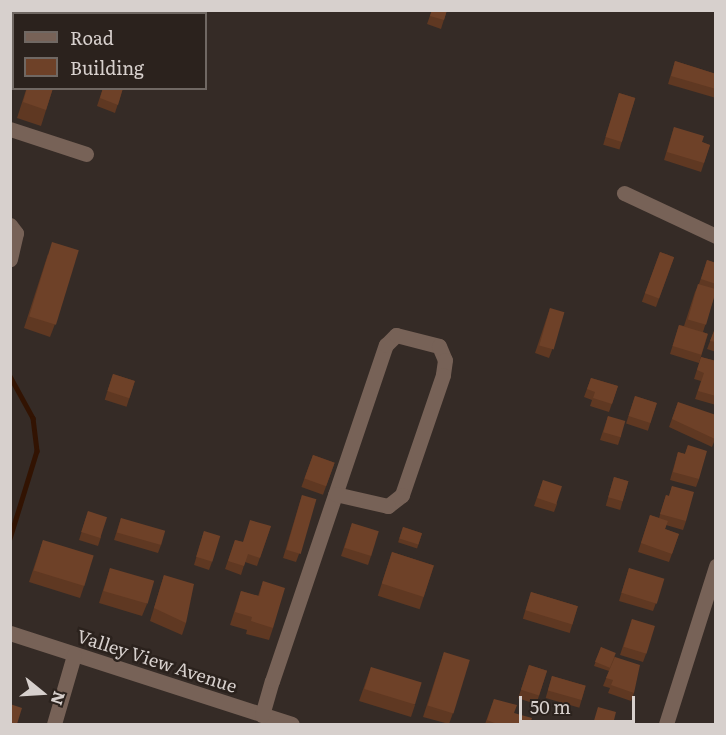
<!DOCTYPE html>
<html>
<head>
<meta charset="utf-8">
<style>
	body { margin:0 }
	#map { position:relative; width:726px; height:735px; overflow:hidden; background:#352b26; font-family:Literata,serif }
	div>[style] { position:absolute }
	.stream>* { height:4.5px; margin:-2.25px; padding:0 2.25px; transform-origin:2.25px; border-radius:2.25px; background:#321302 }
	.minor>* { height:15px; margin:-7.5px; padding:0 7.5px; transform-origin:7.5px; border-radius:7.5px; background:#776257 }
	.wall>* { inset:0; background:#5f3822; transform-origin:0 0 }
	.building>* { inset:0; background:#6e4128; transform-origin:0 0 }
	span { translate:-50% -50%; white-space:nowrap; text-align:center; line-height:1.15; -webkit-text-stroke:5px #2b221d; paint-order:stroke }
	.street-label { font-size:18px; color:#d7d0cd }
	.frame { position:absolute; inset:0; border:12px solid #d7d0cd; pointer-events:none }
	.legend { position:absolute; left:12px; top:12px; width:195px; height:78px; box-sizing:border-box; background:#2b221d; border:2px solid #706863; margin:0; padding:8px 10px; list-style:none; font-size:18px; color:#d7d0cd }
	.legend li { display:flex; align-items:center; gap:12px; height:30px }
	.legend b { width:30px; border:2px solid #706863 }
	.north { position:absolute; left:12px; top:663px; width:60px; height:60px; -webkit-text-stroke:4px #2b221d; paint-order:stroke; rotate:108deg; font-size:16px; font-weight:700; line-height:24px; text-align:center; color:#d7d0cd }
	.north::after { content:''; display:block; margin:auto; width:21px; height:27px; background:#d7d0cd; clip-path:polygon(50% 0,100% 100%,50% 72%,0 100%) }
	.scale { position:absolute; left:519px; top:696px; width:116px; height:27px; box-sizing:border-box; border:3px solid #d7d0cd; border-top:0; padding-left:8px; font-size:18px; line-height:21px; white-space:nowrap; color:#d7d0cd; -webkit-text-stroke:4px #2b221d; paint-order:stroke }
</style>
</head>
<body>
<div id="map">
	<div class="stream">
		<i style="left:10px;top:376px;width:48px;rotate:61.3deg"></i>
		<i style="left:33px;top:418px;width:33px;rotate:83deg"></i>
		<i style="left:37px;top:451px;width:92px;rotate:107.1deg"></i>
	</div>
	<div class="minor">
		<i style="left:10px;top:129px;width:80px;rotate:18.2deg"></i>
		<i style="left:624px;top:193px;width:102px;rotate:25.1deg"></i>
		<i style="left:10px;top:225px;width:10px;rotate:53deg"></i>
		<i style="left:16px;top:233px;width:27px;rotate:103deg"></i>
		<i style="left:10px;top:633px;width:296px;rotate:17.9deg"></i>
		<i style="left:262px;top:715px;width:35px;rotate:-74deg"></i>
		<i style="left:272px;top:681px;width:355px;rotate:-71.3deg"></i>
		<i style="left:386px;top:345px;width:14px;rotate:-45deg"></i>
		<i style="left:396px;top:335px;width:44px;rotate:14.3deg"></i>
		<i style="left:439px;top:346px;width:15px;rotate:67deg"></i>
		<i style="left:445px;top:360px;width:15px;rotate:98deg"></i>
		<i style="left:443px;top:375px;width:127px;rotate:108.9deg"></i>
		<i style="left:402px;top:495px;width:18px;rotate:142deg"></i>
		<i style="left:388px;top:506px;width:54px;rotate:-167.2deg"></i>
		<i style="left:54px;top:724px;width:72px;rotate:-73.8deg"></i>
		<i style="left:666px;top:724px;width:166px;rotate:-72.4deg"></i>
	</div>
	<div class="wall">
		<i style="clip-path:polygon(432px 10px,447px 10px,441px 29px,427px 24px)"></i>
		<i style="left:10px;top:37px;width:4px;height:48px;rotate:14deg"></i>
		<i style="clip-path:polygon(675px 61px,716px 74px,716px 98px,668px 84px)"></i>
		<i style="clip-path:polygon(21px 88px,53px 88px,41px 126px,17px 118px,26px 90px)"></i>
		<i style="clip-path:polygon(103px 88px,123px 88px,115px 113px,97px 106px)"></i>
		<i style="left:619px;top:93px;width:17px;height:54px;rotate:17deg"></i>
		<i style="clip-path:polygon(674px 127px,702px 142px,710px 145px,701px 172px,664px 160px)"></i>
		<i style="left:660px;top:252px;width:15px;height:53px;rotate:20deg"></i>
		<i style="clip-path:polygon(48px 254px,55px 324px,50px 337px,24px 328px)"></i>
		<i style="clip-path:polygon(707px 260px,716px 263px,716px 291px,703px 332px,708px 334px,699px 363px,670px 354px,679px 325px,684px 326px,695px 292px,699px 284px)"></i>
		<i style="clip-path:polygon(550px 308px,552px 350px,549px 358px,535px 353px)"></i>
		<i style="clip-path:polygon(716px 326px,716px 352px,707px 349px)"></i>
		<i style="clip-path:polygon(701px 357px,716px 361px,716px 405px,695px 399px,701px 381px,694px 379px)"></i>
		<i style="left:113px;top:374px;width:23px;height:27px;rotate:18deg"></i>
		<i style="clip-path:polygon(591px 378px,618px 386px,609px 412px,590px 406px,592px 400px,584px 397px)"></i>
		<i style="left:635px;top:396px;width:23px;height:29px;rotate:18deg"></i>
		<i style="clip-path:polygon(678px 402px,716px 437px,712px 447px,669px 427px)"></i>
		<i style="clip-path:polygon(608px 416px,621px 436px,618px 445px,600px 440px)"></i>
		<i style="clip-path:polygon(688px 445px,699px 479px,696px 487px,670px 480px,678px 452px,685px 454px)"></i>
		<i style="left:313px;top:455px;width:23px;height:34px;rotate:20deg"></i>
		<i style="left:614px;top:477px;width:15px;height:30px;rotate:16deg"></i>
		<i style="clip-path:polygon(543px 480px,557px 504px,554px 512px,534px 506px)"></i>
		<i style="clip-path:polygon(672px 486px,686px 521px,683px 530px,666px 525px,665px 529px,679px 534px,669px 562px,638px 552px,650px 515px,659px 518px,666px 495px,669px 496px)"></i>
		<i style="clip-path:polygon(302px 495px,299px 554px,296px 562px,283px 558px)"></i>
		<i style="clip-path:polygon(88px 511px,101px 537px,98px 546px,79px 540px)"></i>
		<i style="clip-path:polygon(121px 518px,161px 545px,158px 553px,114px 540px)"></i>
		<i style="clip-path:polygon(352px 523px,371px 556px,368px 565px,341px 556px)"></i>
		<i style="clip-path:polygon(271px 526px,257px 566px,245px 562px,241px 575px,225px 569px,235px 540px,243px 542px)"></i>
		<i style="left:403px;top:527px;width:20px;height:16px;rotate:18deg"></i>
		<i style="clip-path:polygon(204px 531px,212px 562px,209px 570px,194px 565px)"></i>
		<i style="clip-path:polygon(43px 540px,84px 586px,80px 598px,29px 582px)"></i>
		<i style="left:392px;top:552px;width:44px;height:46px;rotate:18deg"></i>
		<i style="clip-path:polygon(110px 568px,147px 604px,142px 616px,99px 603px)"></i>
		<i style="clip-path:polygon(629px 568px,656px 603px,653px 611px,619px 601px)"></i>
		<i style="clip-path:polygon(164px 575px,186px 623px,182px 635px,150px 621px)"></i>
		<i style="clip-path:polygon(263px 581px,273px 628px,269px 640px,246px 634px,247px 630px,230px 625px,241px 591px,258px 596px)"></i>
		<i style="left:531px;top:592px;width:49px;height:28px;rotate:17deg"></i>
		<i style="clip-path:polygon(632px 619px,646px 654px,643px 662px,620px 655px)"></i>
		<i style="clip-path:polygon(601px 647px,615px 657px,634px 693px,631px 701px,608px 693px,610px 688px,603px 686px,609px 671px,594px 666px)"></i>
		<i style="clip-path:polygon(444px 652px,453px 713px,449px 724px,423px 717px)"></i>
		<i style="left:529px;top:665px;width:19px;height:35px;rotate:18deg"></i>
		<i style="clip-path:polygon(371px 667px,415px 705px,411px 717px,359px 701px)"></i>
		<i style="left:552px;top:676px;width:35px;height:23px;rotate:16deg"></i>
		<i style="clip-path:polygon(494px 699px,514px 713px,530px 724px,485px 724px)"></i>
	</div>
	<div class="building">
		<i style="clip-path:polygon(432px 10px,447px 10px,444px 20px,430px 16px)"></i>
		<i style="left:10px;top:37px;width:4px;height:30px;rotate:14deg"></i>
		<i style="clip-path:polygon(675px 61px,716px 74px,716px 89px,671px 76px)"></i>
		<i style="clip-path:polygon(27px 88px,53px 88px,46px 110px,23px 102px)"></i>
		<i style="clip-path:polygon(103px 88px,123px 88px,118px 105px,100px 98px)"></i>
		<i style="left:619px;top:93px;width:17px;height:46px;rotate:17deg"></i>
		<i style="clip-path:polygon(674px 127px,704px 136px,702px 142px,710px 145px,704px 163px,667px 152px)"></i>
		<i style="left:52px;top:242px;width:28px;height:78px;rotate:17deg"></i>
		<i style="left:660px;top:252px;width:15px;height:44px;rotate:20deg"></i>
		<i style="clip-path:polygon(707px 260px,716px 263px,716px 284px,701px 279px)"></i>
		<i style="left:698px;top:284px;width:19px;height:37px;rotate:16deg"></i>
		<i style="left:550px;top:308px;width:15px;height:39px;rotate:16deg"></i>
		<i style="left:679px;top:325px;width:30px;height:22px;rotate:17deg"></i>
		<i style="clip-path:polygon(716px 326px,716px 342px,710px 341px)"></i>
		<i style="clip-path:polygon(701px 357px,716px 361px,716px 396px,698px 391px,704px 373px,697px 370px)"></i>
		<i style="left:113px;top:374px;width:23px;height:18px;rotate:18deg"></i>
		<i style="clip-path:polygon(591px 378px,618px 386px,612px 404px,593px 398px,595px 392px,587px 389px)"></i>
		<i style="left:635px;top:396px;width:23px;height:21px;rotate:18deg"></i>
		<i style="clip-path:polygon(678px 402px,716px 415px,715px 439px,672px 419px)"></i>
		<i style="left:608px;top:416px;width:18px;height:17px;rotate:16deg"></i>
		<i style="clip-path:polygon(688px 445px,707px 451px,699px 479px,673px 472px,678px 452px,685px 454px)"></i>
		<i style="left:313px;top:455px;width:23px;height:25px;rotate:20deg"></i>
		<i style="left:614px;top:477px;width:15px;height:21px;rotate:16deg"></i>
		<i style="left:543px;top:480px;width:20px;height:19px;rotate:18deg"></i>
		<i style="clip-path:polygon(672px 486px,694px 492px,686px 521px,660px 514px,666px 495px,669px 496px)"></i>
		<i style="left:302px;top:495px;width:15px;height:57px;rotate:16deg"></i>
		<i style="left:88px;top:511px;width:20px;height:22px;rotate:18deg"></i>
		<i style="clip-path:polygon(650px 515px,668px 521px,665px 529px,679px 534px,672px 554px,641px 543px)"></i>
		<i style="left:121px;top:518px;width:46px;height:15px;rotate:16deg"></i>
		<i style="clip-path:polygon(250px 520px,271px 526px,260px 558px,248px 554px,244px 566px,228px 561px,235px 540px,243px 542px)"></i>
		<i style="left:352px;top:523px;width:28px;height:26px;rotate:17deg"></i>
		<i style="left:403px;top:527px;width:20px;height:12px;rotate:18deg"></i>
		<i style="left:204px;top:531px;width:17px;height:27px;rotate:17deg"></i>
		<i style="left:43px;top:540px;width:53px;height:32px;rotate:17deg"></i>
		<i style="left:392px;top:552px;width:44px;height:33px;rotate:18deg"></i>
		<i style="left:110px;top:568px;width:46px;height:24px;rotate:16deg"></i>
		<i style="left:629px;top:568px;width:37px;height:26px;rotate:17deg"></i>
		<i style="clip-path:polygon(164px 575px,194px 584px,186px 623px,154px 608px)"></i>
		<i style="clip-path:polygon(263px 581px,285px 588px,273px 628px,251px 621px,252px 617px,235px 612px,241px 591px,259px 596px)"></i>
		<i style="left:531px;top:592px;width:49px;height:19px;rotate:17deg"></i>
		<i style="left:632px;top:619px;width:24px;height:29px;rotate:17deg"></i>
		<i style="left:601px;top:647px;width:16px;height:16px;rotate:22deg"></i>
		<i style="left:444px;top:652px;width:27px;height:56px;rotate:17deg"></i>
		<i style="clip-path:polygon(615px 657px,640px 665px,634px 693px,611px 685px,613px 680px,606px 678px)"></i>
		<i style="left:529px;top:665px;width:19px;height:26px;rotate:18deg"></i>
		<i style="left:371px;top:667px;width:53px;height:23px;rotate:17deg"></i>
		<i style="left:552px;top:676px;width:35px;height:15px;rotate:16deg"></i>
		<i style="clip-path:polygon(494px 699px,517px 705px,514px 713px,532px 718px,530px 724px,497px 724px,487px 720px)"></i>
		<i style="clip-path:polygon(10px 704px,22px 708px,17px 724px,10px 724px)"></i>
		<i style="clip-path:polygon(598px 707px,616px 712px,614px 720px,625px 723px,625px 724px,593px 724px)"></i>
	</div>
	<div class="street-label">
		<span style="left:157px;top:661px;rotate:18deg">Valley View Avenue</span>
	</div>
	<div class="frame"></div>
	<ul class="legend">
	<li><b style="height:8px;background:#776257"></b>Road</li>
	<li><b style="height:16px;background:#6e4128"></b>Building</li>
	</ul>
	<div class="north">N</div>
	<div class="scale">50 m</div>
</div>
</body>
</html>
